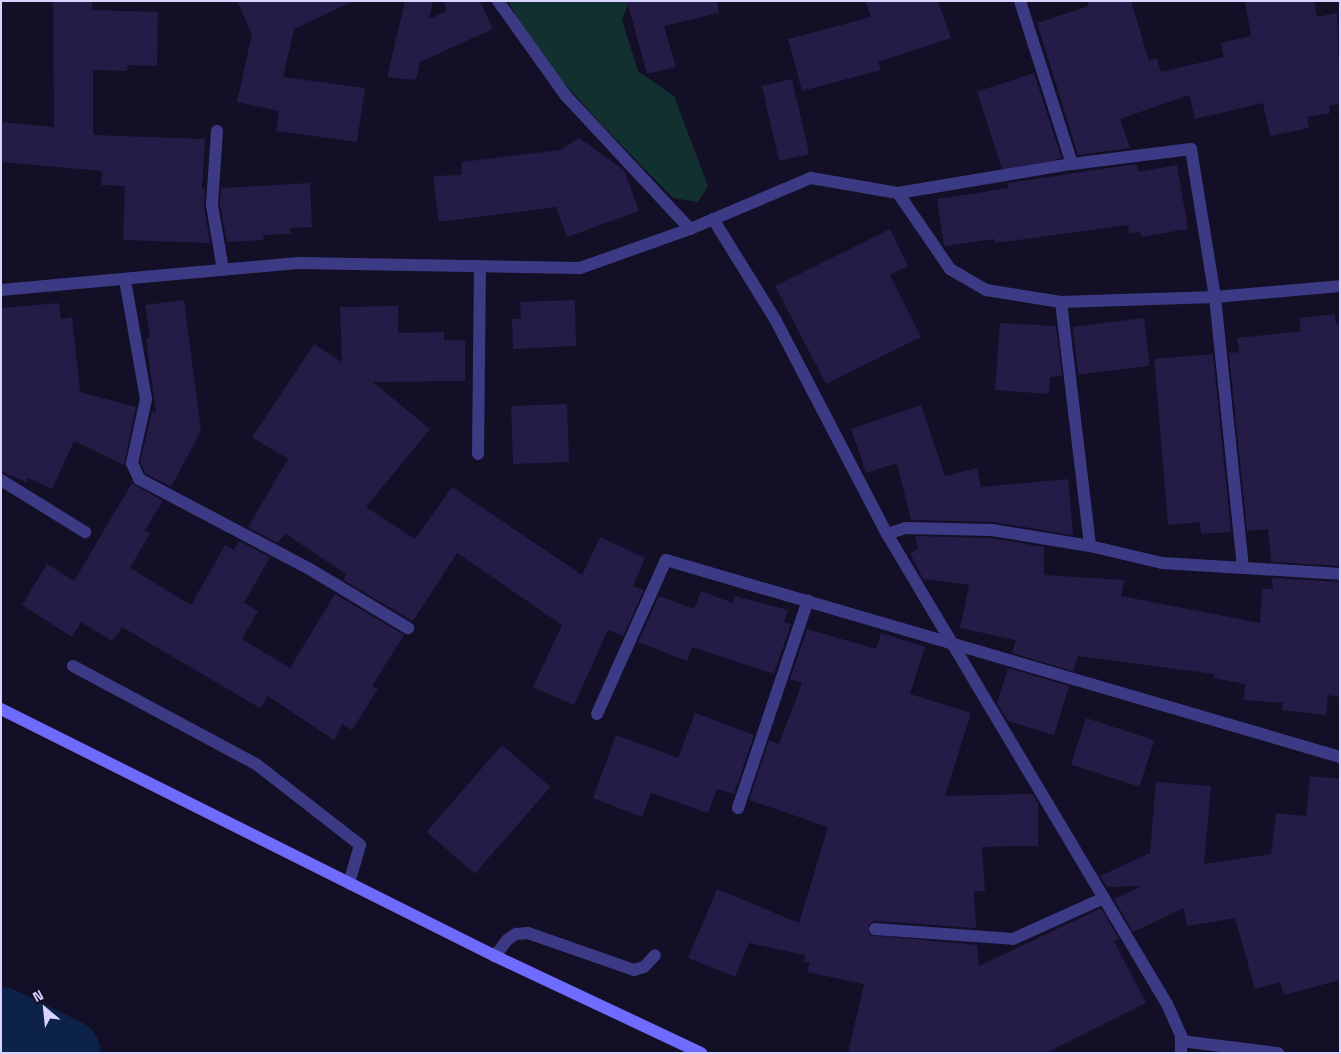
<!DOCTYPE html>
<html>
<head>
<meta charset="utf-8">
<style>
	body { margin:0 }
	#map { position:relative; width:1341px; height:1054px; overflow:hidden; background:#130f26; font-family:"Space Grotesk",sans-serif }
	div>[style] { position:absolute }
	.green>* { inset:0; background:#12302f }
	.river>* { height:68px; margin:-34px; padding:0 34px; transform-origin:34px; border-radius:34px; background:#0c2248 }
	.building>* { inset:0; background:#241b47; transform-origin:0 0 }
	.lane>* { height:12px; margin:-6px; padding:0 6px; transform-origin:6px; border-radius:6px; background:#3d3a85 }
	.street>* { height:12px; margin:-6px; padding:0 6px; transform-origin:6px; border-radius:6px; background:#3d3a85 }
	.secondary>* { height:12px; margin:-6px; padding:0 6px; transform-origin:6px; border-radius:6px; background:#6f6bff }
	span { translate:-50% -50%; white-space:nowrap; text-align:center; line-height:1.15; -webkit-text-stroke:5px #130f26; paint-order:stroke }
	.frame { position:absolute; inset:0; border:2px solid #d9d4ff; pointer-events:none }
	.north { position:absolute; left:20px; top:984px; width:50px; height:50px; -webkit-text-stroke:4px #130f26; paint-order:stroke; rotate:332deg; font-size:14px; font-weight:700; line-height:20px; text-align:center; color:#d9d4ff }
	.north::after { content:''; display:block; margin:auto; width:18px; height:22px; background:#d9d4ff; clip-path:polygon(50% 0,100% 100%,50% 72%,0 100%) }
</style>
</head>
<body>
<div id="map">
	<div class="green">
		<i style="clip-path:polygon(508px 1px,629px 1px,622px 20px,638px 71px,674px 96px,708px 186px,698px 202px,673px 198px,603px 126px,535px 51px)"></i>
	</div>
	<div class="river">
		<i style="left:1px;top:1021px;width:73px;rotate:25.9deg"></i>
	</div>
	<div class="building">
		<i style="clip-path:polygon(53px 1px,92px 1px,92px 10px,158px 12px,157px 66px,128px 65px,127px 71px,93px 70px,93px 135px,205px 139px,202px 189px,205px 189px,204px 206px,210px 243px,123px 240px,125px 186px,101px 185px,102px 171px,1px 162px,1px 122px,54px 127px)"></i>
		<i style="clip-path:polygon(237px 1px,354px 1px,294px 29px,283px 77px,365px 88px,357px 142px,276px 131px,279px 111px,237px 102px,252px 34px)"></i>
		<i style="clip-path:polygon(405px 1px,433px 1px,429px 19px,447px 11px,443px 1px,480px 1px,493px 29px,420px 62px,416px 80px,387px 77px)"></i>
		<i style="clip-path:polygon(627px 1px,717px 1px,719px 13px,664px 26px,676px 67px,647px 74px)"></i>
		<i style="clip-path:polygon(865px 1px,938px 1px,951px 38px,878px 62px,881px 70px,802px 91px,788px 39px,871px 17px)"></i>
		<i style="clip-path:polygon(1087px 1px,1131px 1px,1149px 61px,1157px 58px,1161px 72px,1224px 57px,1221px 43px,1251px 36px,1245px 1px,1314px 1px,1317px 17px,1337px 13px,1340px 104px,1329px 106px,1330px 113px,1307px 117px,1309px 128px,1270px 136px,1263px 103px,1195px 119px,1189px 95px,1120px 119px,1130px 148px,1078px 155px,1037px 23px,1089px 6px)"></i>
		<i style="left:1034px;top:73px;width:89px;height:60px;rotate:72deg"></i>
		<i style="left:792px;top:79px;width:77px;height:31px;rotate:77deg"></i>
		<i style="clip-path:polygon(579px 138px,624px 170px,639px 211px,567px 237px,556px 207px,439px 222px,433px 176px,461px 175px,462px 162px,560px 150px)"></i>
		<i style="clip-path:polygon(1136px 164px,1139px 172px,1177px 165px,1188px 229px,1141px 237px,1140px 231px,1129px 234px,1128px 225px,995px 243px,994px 239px,944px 246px,937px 199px,1009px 188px,1007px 183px)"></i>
		<i style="clip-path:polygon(310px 183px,312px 227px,290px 228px,291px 234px,263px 235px,264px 240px,227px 242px,220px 205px,221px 188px)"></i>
		<i style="clip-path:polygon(890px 229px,908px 266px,890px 275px,921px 337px,826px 384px,775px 286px)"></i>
		<i style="clip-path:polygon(184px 300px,201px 431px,171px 487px,145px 473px,140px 462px,152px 412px,156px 413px,146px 338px,150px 338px,145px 305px)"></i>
		<i style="clip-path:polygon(575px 300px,576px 346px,513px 349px,512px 319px,521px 319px,520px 302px)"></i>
		<i style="clip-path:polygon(59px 303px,61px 319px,72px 317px,80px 392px,136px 407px,124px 465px,74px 441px,52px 489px,28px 478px,26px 482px,1px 471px,1px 308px)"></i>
		<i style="clip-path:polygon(398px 306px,398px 333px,444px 332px,444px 340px,465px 340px,465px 381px,373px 382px,430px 429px,366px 507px,415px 539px,452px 487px,582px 575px,600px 537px,645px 558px,633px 586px,644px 590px,623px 636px,608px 630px,574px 705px,533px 687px,562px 625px,457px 553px,413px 621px,343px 580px,346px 574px,286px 534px,277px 543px,248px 527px,288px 459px,252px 437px,314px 344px,342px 362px,340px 307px)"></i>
		<i style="clip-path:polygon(1335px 314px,1336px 325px,1340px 324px,1340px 566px,1271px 562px,1268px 529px,1247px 531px,1229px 353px,1239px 352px,1237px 338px,1301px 331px,1299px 318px)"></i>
		<i style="left:1144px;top:318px;width:48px;height:72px;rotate:83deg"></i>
		<i style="clip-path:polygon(1000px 323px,1056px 326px,1062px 376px,1050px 377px,1049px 394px,995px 390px)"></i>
		<i style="clip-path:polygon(1213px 354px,1231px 532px,1201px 534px,1200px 522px,1168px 525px,1154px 359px)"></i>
		<i style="left:567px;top:404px;width:58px;height:56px;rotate:88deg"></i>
		<i style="clip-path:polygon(921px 405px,945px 476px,977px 468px,981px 487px,1068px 479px,1073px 535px,993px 522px,911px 520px,897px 463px,866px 473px,851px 429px)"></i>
		<i style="clip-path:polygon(132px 483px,163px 501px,145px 530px,150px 533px,130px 568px,191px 605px,225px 545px,234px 550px,239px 541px,270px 557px,244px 603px,258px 611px,242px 639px,290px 668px,335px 594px,404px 635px,372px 686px,378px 689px,352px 730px,342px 724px,334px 740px,268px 696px,260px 708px,122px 627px,112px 641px,81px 622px,72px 637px,22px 605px,47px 564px,74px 581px)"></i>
		<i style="clip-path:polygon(915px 536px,991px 538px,1044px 547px,1044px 575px,1124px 580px,1121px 596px,1260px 623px,1262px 589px,1273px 589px,1272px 578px,1340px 582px,1340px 697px,1328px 695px,1326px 715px,1282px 710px,1283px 703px,1244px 700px,1245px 684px,1214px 678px,1214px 674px,1078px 656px,1073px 671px,1012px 653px,1016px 640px,960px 628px,969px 585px,923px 579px,910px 553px,918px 549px)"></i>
		<i style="clip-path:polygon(701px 591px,733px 603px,735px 596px,788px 610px,784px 622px,791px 624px,774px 674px,692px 647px,687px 661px,638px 642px,659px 596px,694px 609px)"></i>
		<i style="clip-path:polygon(807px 629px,876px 649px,881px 633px,925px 647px,910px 694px,971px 713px,945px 796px,1032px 794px,1038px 803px,1038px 846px,982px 847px,985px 891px,974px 891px,976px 928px,875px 921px,868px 925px,870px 935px,977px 945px,979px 966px,1101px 908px,1119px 939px,1114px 941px,1146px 1003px,1046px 1053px,848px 1053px,864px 984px,807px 972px,810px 963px,804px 962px,805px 955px,749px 943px,735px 977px,688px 958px,717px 889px,799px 923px,828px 827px,749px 800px,769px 740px,779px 744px,802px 683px,790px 679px)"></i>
		<i style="clip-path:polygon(1008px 668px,1069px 686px,1054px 735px,1008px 721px,997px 703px)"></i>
		<i style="clip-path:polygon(695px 713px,754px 735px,734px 794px,717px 789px,708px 813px,651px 793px,642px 817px,593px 798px,616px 735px,678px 758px)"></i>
		<i style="left:1086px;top:718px;width:72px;height:49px;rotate:18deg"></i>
		<i style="left:502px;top:745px;width:64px;height:115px;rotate:41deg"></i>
		<i style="clip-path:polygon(1310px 776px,1340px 779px,1340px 980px,1284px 995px,1280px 982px,1255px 989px,1235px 918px,1187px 926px,1184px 908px,1133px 932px,1114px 899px,1142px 886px,1107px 887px,1100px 876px,1150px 853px,1156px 782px,1211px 786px,1204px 864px,1271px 854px,1276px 813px,1306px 816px)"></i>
	</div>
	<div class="lane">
		<i style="left:498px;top:1px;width:117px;rotate:54.4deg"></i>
		<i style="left:566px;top:96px;width:182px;rotate:47deg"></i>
		<i style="left:1020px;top:1px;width:171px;rotate:72.3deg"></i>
		<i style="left:217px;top:131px;width:74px;rotate:93.9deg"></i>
		<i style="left:212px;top:205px;width:66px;rotate:80.4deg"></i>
		<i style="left:898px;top:193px;width:176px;rotate:-9.5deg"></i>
		<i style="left:1072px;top:164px;width:120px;rotate:-7.2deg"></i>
		<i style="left:1191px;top:149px;width:150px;rotate:80.8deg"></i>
		<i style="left:1215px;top:297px;width:270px;rotate:84.1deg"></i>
		<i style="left:713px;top:219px;width:118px;rotate:58.2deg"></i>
		<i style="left:775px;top:319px;width:242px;rotate:62.5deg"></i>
		<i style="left:887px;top:534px;width:547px;rotate:59.22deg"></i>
		<i style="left:1167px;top:1004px;width:35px;rotate:66deg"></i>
		<i style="left:1181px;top:1036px;width:17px;rotate:90deg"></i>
		<i style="left:125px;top:280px;width:121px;rotate:80deg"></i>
		<i style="left:146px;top:399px;width:66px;rotate:102.3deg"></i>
		<i style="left:132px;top:463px;width:17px;rotate:66deg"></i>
		<i style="left:139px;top:479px;width:191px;rotate:27.8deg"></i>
		<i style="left:308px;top:568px;width:117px;rotate:31deg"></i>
		<i style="left:1061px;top:302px;width:246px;rotate:83.2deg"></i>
		<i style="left:1px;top:480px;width:99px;rotate:31.8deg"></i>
		<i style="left:887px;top:534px;width:19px;rotate:-18deg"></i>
		<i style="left:905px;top:528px;width:87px;rotate:1.3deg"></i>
		<i style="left:992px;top:530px;width:99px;rotate:9.3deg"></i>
		<i style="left:1090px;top:546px;width:74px;rotate:13.3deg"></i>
		<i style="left:1162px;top:563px;width:178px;rotate:3.5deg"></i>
		<i style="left:73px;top:666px;width:208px;rotate:28.2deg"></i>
		<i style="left:256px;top:764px;width:132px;rotate:37.9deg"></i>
		<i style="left:360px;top:845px;width:40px;rotate:106deg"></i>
		<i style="left:597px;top:714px;width:169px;rotate:-65.9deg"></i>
		<i style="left:666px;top:560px;width:702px;rotate:16.29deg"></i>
		<i style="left:738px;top:808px;width:219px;rotate:-71.4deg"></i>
		<i style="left:875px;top:929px;width:138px;rotate:4.1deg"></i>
		<i style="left:1013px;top:939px;width:100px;rotate:-24.3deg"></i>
		<i style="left:495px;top:956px;width:20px;rotate:-53deg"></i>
		<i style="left:507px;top:940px;width:11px;rotate:-34deg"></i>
		<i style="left:516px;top:934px;width:12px;rotate:-5deg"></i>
		<i style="left:528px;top:933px;width:112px;rotate:19.2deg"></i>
		<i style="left:634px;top:970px;width:10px;rotate:-17deg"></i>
		<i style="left:644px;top:967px;width:16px;rotate:-47deg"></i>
		<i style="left:1181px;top:1041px;width:98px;rotate:7.1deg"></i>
	</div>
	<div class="street">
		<i style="left:1px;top:290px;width:298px;rotate:-5.2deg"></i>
		<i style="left:298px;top:263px;width:282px;rotate:1deg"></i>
		<i style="left:580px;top:268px;width:117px;rotate:-19.5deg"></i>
		<i style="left:690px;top:229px;width:131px;rotate:-22.9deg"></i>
		<i style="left:811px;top:178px;width:88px;rotate:9.8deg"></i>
		<i style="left:898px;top:193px;width:92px;rotate:55.6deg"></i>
		<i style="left:950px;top:269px;width:42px;rotate:30.3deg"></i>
		<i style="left:986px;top:290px;width:76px;rotate:9.1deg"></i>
		<i style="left:1061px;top:302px;width:154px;rotate:-1.9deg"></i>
		<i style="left:1215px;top:297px;width:125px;rotate:-5deg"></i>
		<i style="left:478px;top:454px;width:188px;rotate:-89.4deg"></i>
	</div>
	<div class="secondary">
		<i style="left:1px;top:709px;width:552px;rotate:26.57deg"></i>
		<i style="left:495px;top:956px;width:228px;rotate:25.2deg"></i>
	</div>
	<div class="frame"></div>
	<div class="north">N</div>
</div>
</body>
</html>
